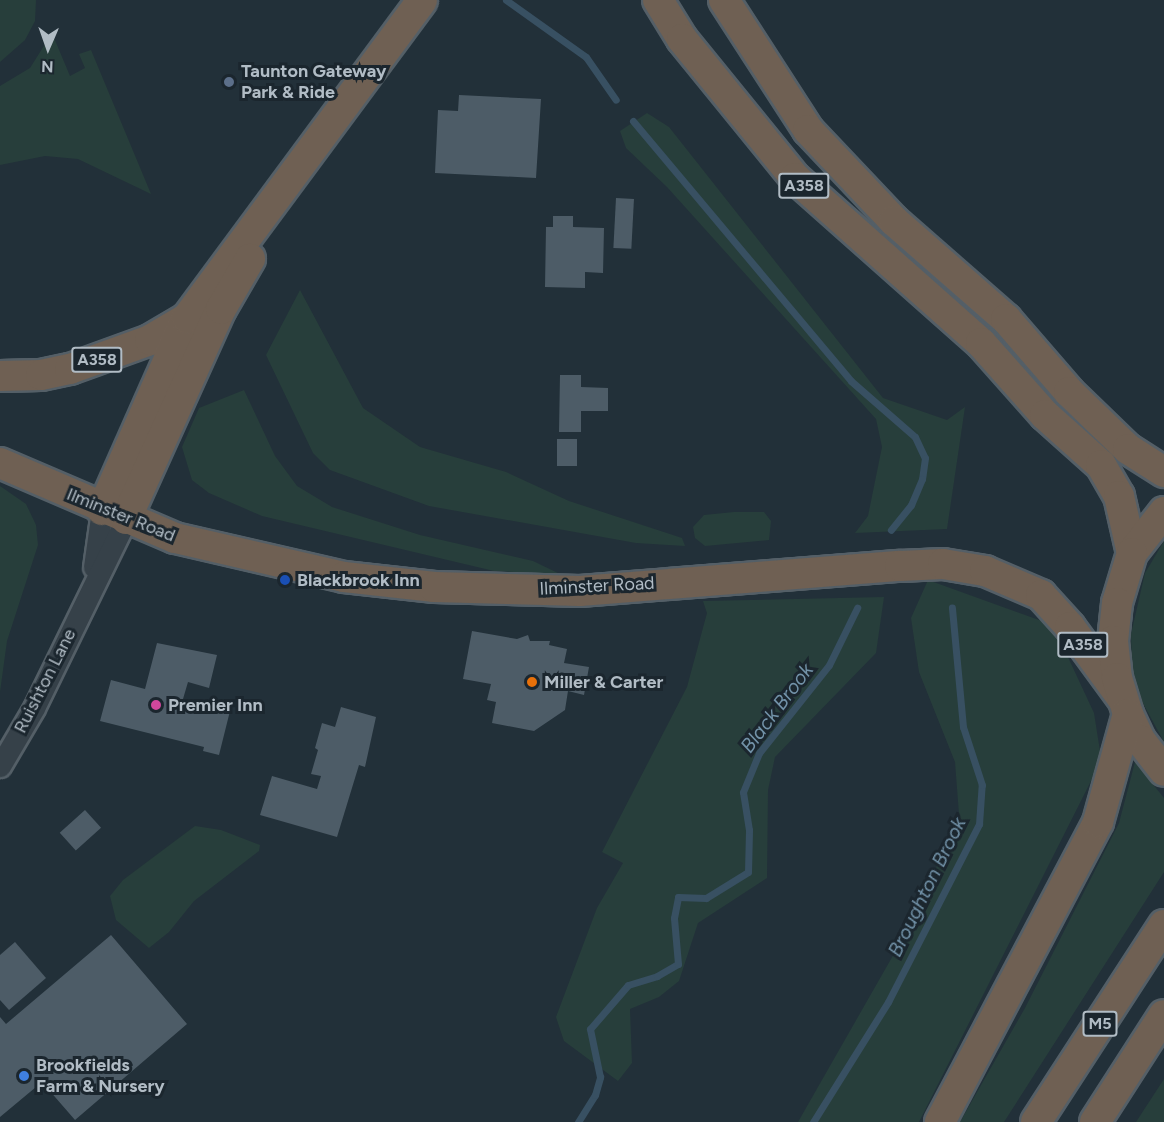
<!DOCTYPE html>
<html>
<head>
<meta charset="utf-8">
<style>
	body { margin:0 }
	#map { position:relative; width:1164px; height:1122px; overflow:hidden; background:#223039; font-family:Figtree,sans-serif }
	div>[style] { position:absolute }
	.green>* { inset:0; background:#273e3b }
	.stream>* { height:7px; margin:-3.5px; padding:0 3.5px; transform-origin:3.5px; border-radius:3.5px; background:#385062 }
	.building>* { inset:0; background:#4d5c67; transform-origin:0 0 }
	.roads { filter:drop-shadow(2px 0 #545f67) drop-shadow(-2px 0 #545f67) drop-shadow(0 2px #545f67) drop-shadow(0 -2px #545f67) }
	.minor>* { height:21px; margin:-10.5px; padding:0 10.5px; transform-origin:10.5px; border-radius:10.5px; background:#364149 }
	.highway>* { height:30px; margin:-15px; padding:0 15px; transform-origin:15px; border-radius:15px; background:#6f6053 }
	.dots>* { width:16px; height:16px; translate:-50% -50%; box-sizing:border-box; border:3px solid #1b262e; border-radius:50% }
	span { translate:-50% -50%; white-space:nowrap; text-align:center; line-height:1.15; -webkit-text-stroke:6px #1b262e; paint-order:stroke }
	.shield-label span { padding:2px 4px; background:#1b262e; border:2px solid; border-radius:4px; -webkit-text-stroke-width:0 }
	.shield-label { font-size:16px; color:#b1bcc5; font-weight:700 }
	.poi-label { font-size:18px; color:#b1bcc5; font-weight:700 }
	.left { translate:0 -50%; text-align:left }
	.street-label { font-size:18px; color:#b1bcc5 }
	.water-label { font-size:20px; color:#7292a8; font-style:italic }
	.north { position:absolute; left:18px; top:18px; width:60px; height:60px; -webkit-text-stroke:4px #1b262e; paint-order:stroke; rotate:182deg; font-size:16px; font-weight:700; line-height:24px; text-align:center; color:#b1bcc5 }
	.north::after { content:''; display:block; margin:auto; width:21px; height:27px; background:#b1bcc5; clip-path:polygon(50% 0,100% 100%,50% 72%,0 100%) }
</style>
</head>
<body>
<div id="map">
	<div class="green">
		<i style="clip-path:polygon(0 0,36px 0,35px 21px,25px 40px,0 62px)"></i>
		<i style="clip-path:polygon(52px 33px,70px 76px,85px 68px,79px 54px,91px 50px,151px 194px,78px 159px,45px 156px,0 165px,0 86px,30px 68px)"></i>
		<i style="clip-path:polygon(647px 113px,669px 127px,883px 398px,947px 420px,965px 407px,947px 529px,855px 533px,868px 516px,882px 447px,876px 419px,667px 187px,626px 148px,620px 131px)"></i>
		<i style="clip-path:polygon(300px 290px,363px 408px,420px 447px,506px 472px,569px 501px,682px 538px,685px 546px,636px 543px,429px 506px,330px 470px,313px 453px,266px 355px)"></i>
		<i style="clip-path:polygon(244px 390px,275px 456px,297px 486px,332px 507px,420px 535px,533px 561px,560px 574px,494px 571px,262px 516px,209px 493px,192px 480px,182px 447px,199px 408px)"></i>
		<i style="clip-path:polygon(0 486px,26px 504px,36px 525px,38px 545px,7px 641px,0 692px)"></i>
		<i style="clip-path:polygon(734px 512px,764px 512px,771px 521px,769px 540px,705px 546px,695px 538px,693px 527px,704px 515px)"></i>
		<i style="clip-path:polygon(1164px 541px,1164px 742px,1139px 696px,1132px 667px,1131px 634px,1145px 573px)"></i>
		<i style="clip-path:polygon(928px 580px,1053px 625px,1094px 713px,1100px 751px,1094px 775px,919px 1122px,798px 1122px,915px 917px,959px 814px,955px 762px,919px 672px,911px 618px)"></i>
		<i style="clip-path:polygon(884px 597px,876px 653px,775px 757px,768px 790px,767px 878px,698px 923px,679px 981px,659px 997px,630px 1009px,632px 1063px,618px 1081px,564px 1041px,556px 1017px,597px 908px,623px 863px,602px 852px,687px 687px,707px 613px,703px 601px)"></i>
		<i style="clip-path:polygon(1135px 762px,1164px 798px,1164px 872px,1004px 1122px,960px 1122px,1025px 1008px,1119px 823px)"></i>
		<i style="clip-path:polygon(195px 826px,221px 830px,260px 845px,259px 851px,194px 901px,169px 932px,149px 948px,116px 920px,110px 896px,123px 880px)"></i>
		<i style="clip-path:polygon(1164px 1079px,1164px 1122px,1136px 1122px)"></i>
	</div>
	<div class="stream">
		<i style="left:506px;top:0;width:98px;rotate:35.5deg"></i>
		<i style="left:586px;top:57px;width:52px;rotate:55.1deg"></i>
		<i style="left:633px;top:121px;width:339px;rotate:50deg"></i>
		<i style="left:851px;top:381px;width:85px;rotate:41.2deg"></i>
		<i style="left:915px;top:437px;width:23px;rotate:65deg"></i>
		<i style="left:925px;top:458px;width:21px;rotate:98deg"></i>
		<i style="left:922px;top:479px;width:28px;rotate:113deg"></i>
		<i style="left:911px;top:505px;width:32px;rotate:129deg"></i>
		<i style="left:578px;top:1122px;width:32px;rotate:-58deg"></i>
		<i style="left:595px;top:1095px;width:19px;rotate:-74deg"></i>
		<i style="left:600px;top:1077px;width:49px;rotate:-101.8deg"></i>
		<i style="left:590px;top:1029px;width:58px;rotate:-49.2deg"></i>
		<i style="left:628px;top:985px;width:30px;rotate:-17deg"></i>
		<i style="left:657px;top:976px;width:24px;rotate:-30deg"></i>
		<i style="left:678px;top:964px;width:46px;rotate:-95deg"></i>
		<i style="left:674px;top:918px;width:21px;rotate:-79deg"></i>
		<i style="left:678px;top:897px;width:28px;rotate:2deg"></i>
		<i style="left:706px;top:898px;width:49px;rotate:-31.8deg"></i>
		<i style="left:748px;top:872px;width:42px;rotate:-88.6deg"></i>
		<i style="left:749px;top:830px;width:38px;rotate:-99deg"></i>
		<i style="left:743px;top:792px;width:42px;rotate:-67.7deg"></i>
		<i style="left:759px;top:753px;width:112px;rotate:-51.5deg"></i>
		<i style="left:829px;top:665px;width:64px;rotate:-63.8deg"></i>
		<i style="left:813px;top:1122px;width:142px;rotate:-58deg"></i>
		<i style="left:888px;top:1002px;width:200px;rotate:-62.9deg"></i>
		<i style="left:979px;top:824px;width:39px;rotate:-86deg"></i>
		<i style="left:982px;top:785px;width:61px;rotate:-108.1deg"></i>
		<i style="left:963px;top:727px;width:120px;rotate:-95.3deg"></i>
	</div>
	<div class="building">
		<i style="clip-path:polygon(459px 95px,541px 99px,536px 178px,435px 173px,438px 110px,458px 111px)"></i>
		<i style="left:616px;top:198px;width:18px;height:50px;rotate:3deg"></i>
		<i style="clip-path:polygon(553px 216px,573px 216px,573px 227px,604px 228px,603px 273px,585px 272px,585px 288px,545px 287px,546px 227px,553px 227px)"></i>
		<i style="clip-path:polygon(560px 375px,581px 375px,581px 387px,608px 388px,608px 411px,581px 411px,581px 432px,559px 432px)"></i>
		<i style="left:557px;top:439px;width:20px;height:27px"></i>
		<i style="clip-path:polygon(472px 631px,517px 639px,528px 635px,530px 641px,550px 641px,549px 645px,567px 649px,564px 663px,589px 667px,584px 695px,568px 691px,565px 710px,534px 731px,492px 723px,496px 702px,487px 700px,491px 684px,463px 679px)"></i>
		<i style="clip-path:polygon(157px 643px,217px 655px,209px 688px,188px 682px,183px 699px,230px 711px,219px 755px,203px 751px,204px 747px,100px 721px,111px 680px,145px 689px)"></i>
		<i style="clip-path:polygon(341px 707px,376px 717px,365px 767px,359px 765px,337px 837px,260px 815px,272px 776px,317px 789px,321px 776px,311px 774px,318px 750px,315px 748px,322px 723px,335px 727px)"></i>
		<i style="left:85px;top:810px;width:24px;height:34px;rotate:48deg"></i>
		<i style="clip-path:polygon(111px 935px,187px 1024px,75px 1120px,42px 1082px,0 1117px,0 1017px,6px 1024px)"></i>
		<i style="clip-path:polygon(15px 942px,46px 978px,9px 1010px,0 1000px,0 955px)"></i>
	</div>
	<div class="roads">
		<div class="minor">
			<i style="left:94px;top:567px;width:58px;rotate:-82deg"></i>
			<i style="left:0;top:766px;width:67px;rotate:-59.6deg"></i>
			<i style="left:34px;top:708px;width:210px;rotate:-64deg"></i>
		</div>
		<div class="highway">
			<i style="left:658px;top:0;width:46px;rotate:58.4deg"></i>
			<i style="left:682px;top:39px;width:179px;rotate:50.9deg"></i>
			<i style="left:795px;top:178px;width:249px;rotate:41.6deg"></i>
			<i style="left:981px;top:343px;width:96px;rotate:48.4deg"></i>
			<i style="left:1045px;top:415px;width:75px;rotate:41.8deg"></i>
			<i style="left:1101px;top:465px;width:36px;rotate:60deg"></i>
			<i style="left:1119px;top:496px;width:58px;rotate:77.2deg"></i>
			<i style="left:724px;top:0;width:155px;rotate:57.1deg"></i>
			<i style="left:808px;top:130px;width:125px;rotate:46.6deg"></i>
			<i style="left:894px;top:221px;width:149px;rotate:41.2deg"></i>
			<i style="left:1006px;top:319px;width:96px;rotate:49.2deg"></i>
			<i style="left:1069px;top:392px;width:82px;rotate:44deg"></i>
			<i style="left:1128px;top:449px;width:43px;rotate:32.6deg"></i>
			<i style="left:0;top:376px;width:41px;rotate:-1.4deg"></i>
			<i style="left:41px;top:375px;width:30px;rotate:-12deg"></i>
			<i style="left:70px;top:369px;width:85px;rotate:-19.9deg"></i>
			<i style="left:150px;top:340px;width:43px;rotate:-30.7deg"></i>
			<i style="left:0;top:463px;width:190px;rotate:23.2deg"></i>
			<i style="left:175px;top:538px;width:173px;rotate:13deg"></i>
			<i style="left:344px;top:577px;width:91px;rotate:6.3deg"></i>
			<i style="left:434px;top:587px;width:146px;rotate:1.6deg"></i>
			<i style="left:580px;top:591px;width:321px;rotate:-4.5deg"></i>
			<i style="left:900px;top:566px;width:43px;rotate:-2.7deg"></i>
			<i style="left:943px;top:564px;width:43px;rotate:9.5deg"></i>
			<i style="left:985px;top:571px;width:61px;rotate:23.2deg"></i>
			<i style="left:1041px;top:595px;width:43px;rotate:47.8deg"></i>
			<i style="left:1070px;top:627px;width:88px;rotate:53.8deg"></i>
			<i style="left:102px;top:510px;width:210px;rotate:-66.1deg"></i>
			<i style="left:187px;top:318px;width:395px;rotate:-53.5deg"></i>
			<i style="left:1164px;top:512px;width:52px;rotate:128deg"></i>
			<i style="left:1132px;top:553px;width:52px;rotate:106.7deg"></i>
			<i style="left:1117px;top:603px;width:38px;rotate:96deg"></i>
			<i style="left:1113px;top:641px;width:37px;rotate:84deg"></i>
			<i style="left:1117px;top:678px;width:38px;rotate:73deg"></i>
			<i style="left:1128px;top:714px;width:29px;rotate:65deg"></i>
			<i style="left:1140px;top:740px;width:39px;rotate:52deg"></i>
			<i style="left:126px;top:519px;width:230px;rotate:-65.7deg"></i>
			<i style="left:221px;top:309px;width:58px;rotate:-59.9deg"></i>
			<i style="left:940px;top:1122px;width:339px;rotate:-62.2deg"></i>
			<i style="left:1098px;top:822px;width:112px;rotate:-74.5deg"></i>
			<i style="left:1036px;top:1122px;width:235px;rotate:-57deg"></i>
			<i style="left:1095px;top:1122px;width:127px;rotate:-57.2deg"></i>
		</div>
	</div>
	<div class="dots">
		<i style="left:229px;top:82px;background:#5c6f8a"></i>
		<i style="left:285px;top:580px;background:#1a4fb4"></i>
		<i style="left:532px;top:682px;background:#e8710a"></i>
		<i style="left:156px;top:705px;background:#d1479c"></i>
		<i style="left:24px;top:1076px;background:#3f7fe0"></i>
	</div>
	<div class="shield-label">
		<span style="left:804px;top:186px">A358</span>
		<span style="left:97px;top:360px">A358</span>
		<span style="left:1083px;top:645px">A358</span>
		<span style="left:1100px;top:1024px">M5</span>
	</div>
	<div class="poi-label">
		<span class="left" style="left:241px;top:82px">Taunton Gateway<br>Park &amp; Ride</span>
		<span class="left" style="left:297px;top:580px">Blackbrook Inn</span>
		<span class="left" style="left:544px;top:682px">Miller &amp; Carter</span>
		<span class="left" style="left:168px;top:705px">Premier Inn</span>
		<span class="left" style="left:36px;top:1076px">Brookfields<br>Farm &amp; Nursery</span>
	</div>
	<div class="street-label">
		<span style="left:121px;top:515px;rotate:22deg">Ilminster Road</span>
		<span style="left:597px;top:586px;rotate:-3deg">Ilminster Road</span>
		<span style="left:45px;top:681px;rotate:-63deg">Ruishton Lane</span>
	</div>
	<div class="water-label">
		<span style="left:777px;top:708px;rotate:-53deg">Black Brook</span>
		<span style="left:927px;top:887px;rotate:-64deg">Broughton Brook</span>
	</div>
	<div class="north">N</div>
</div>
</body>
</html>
